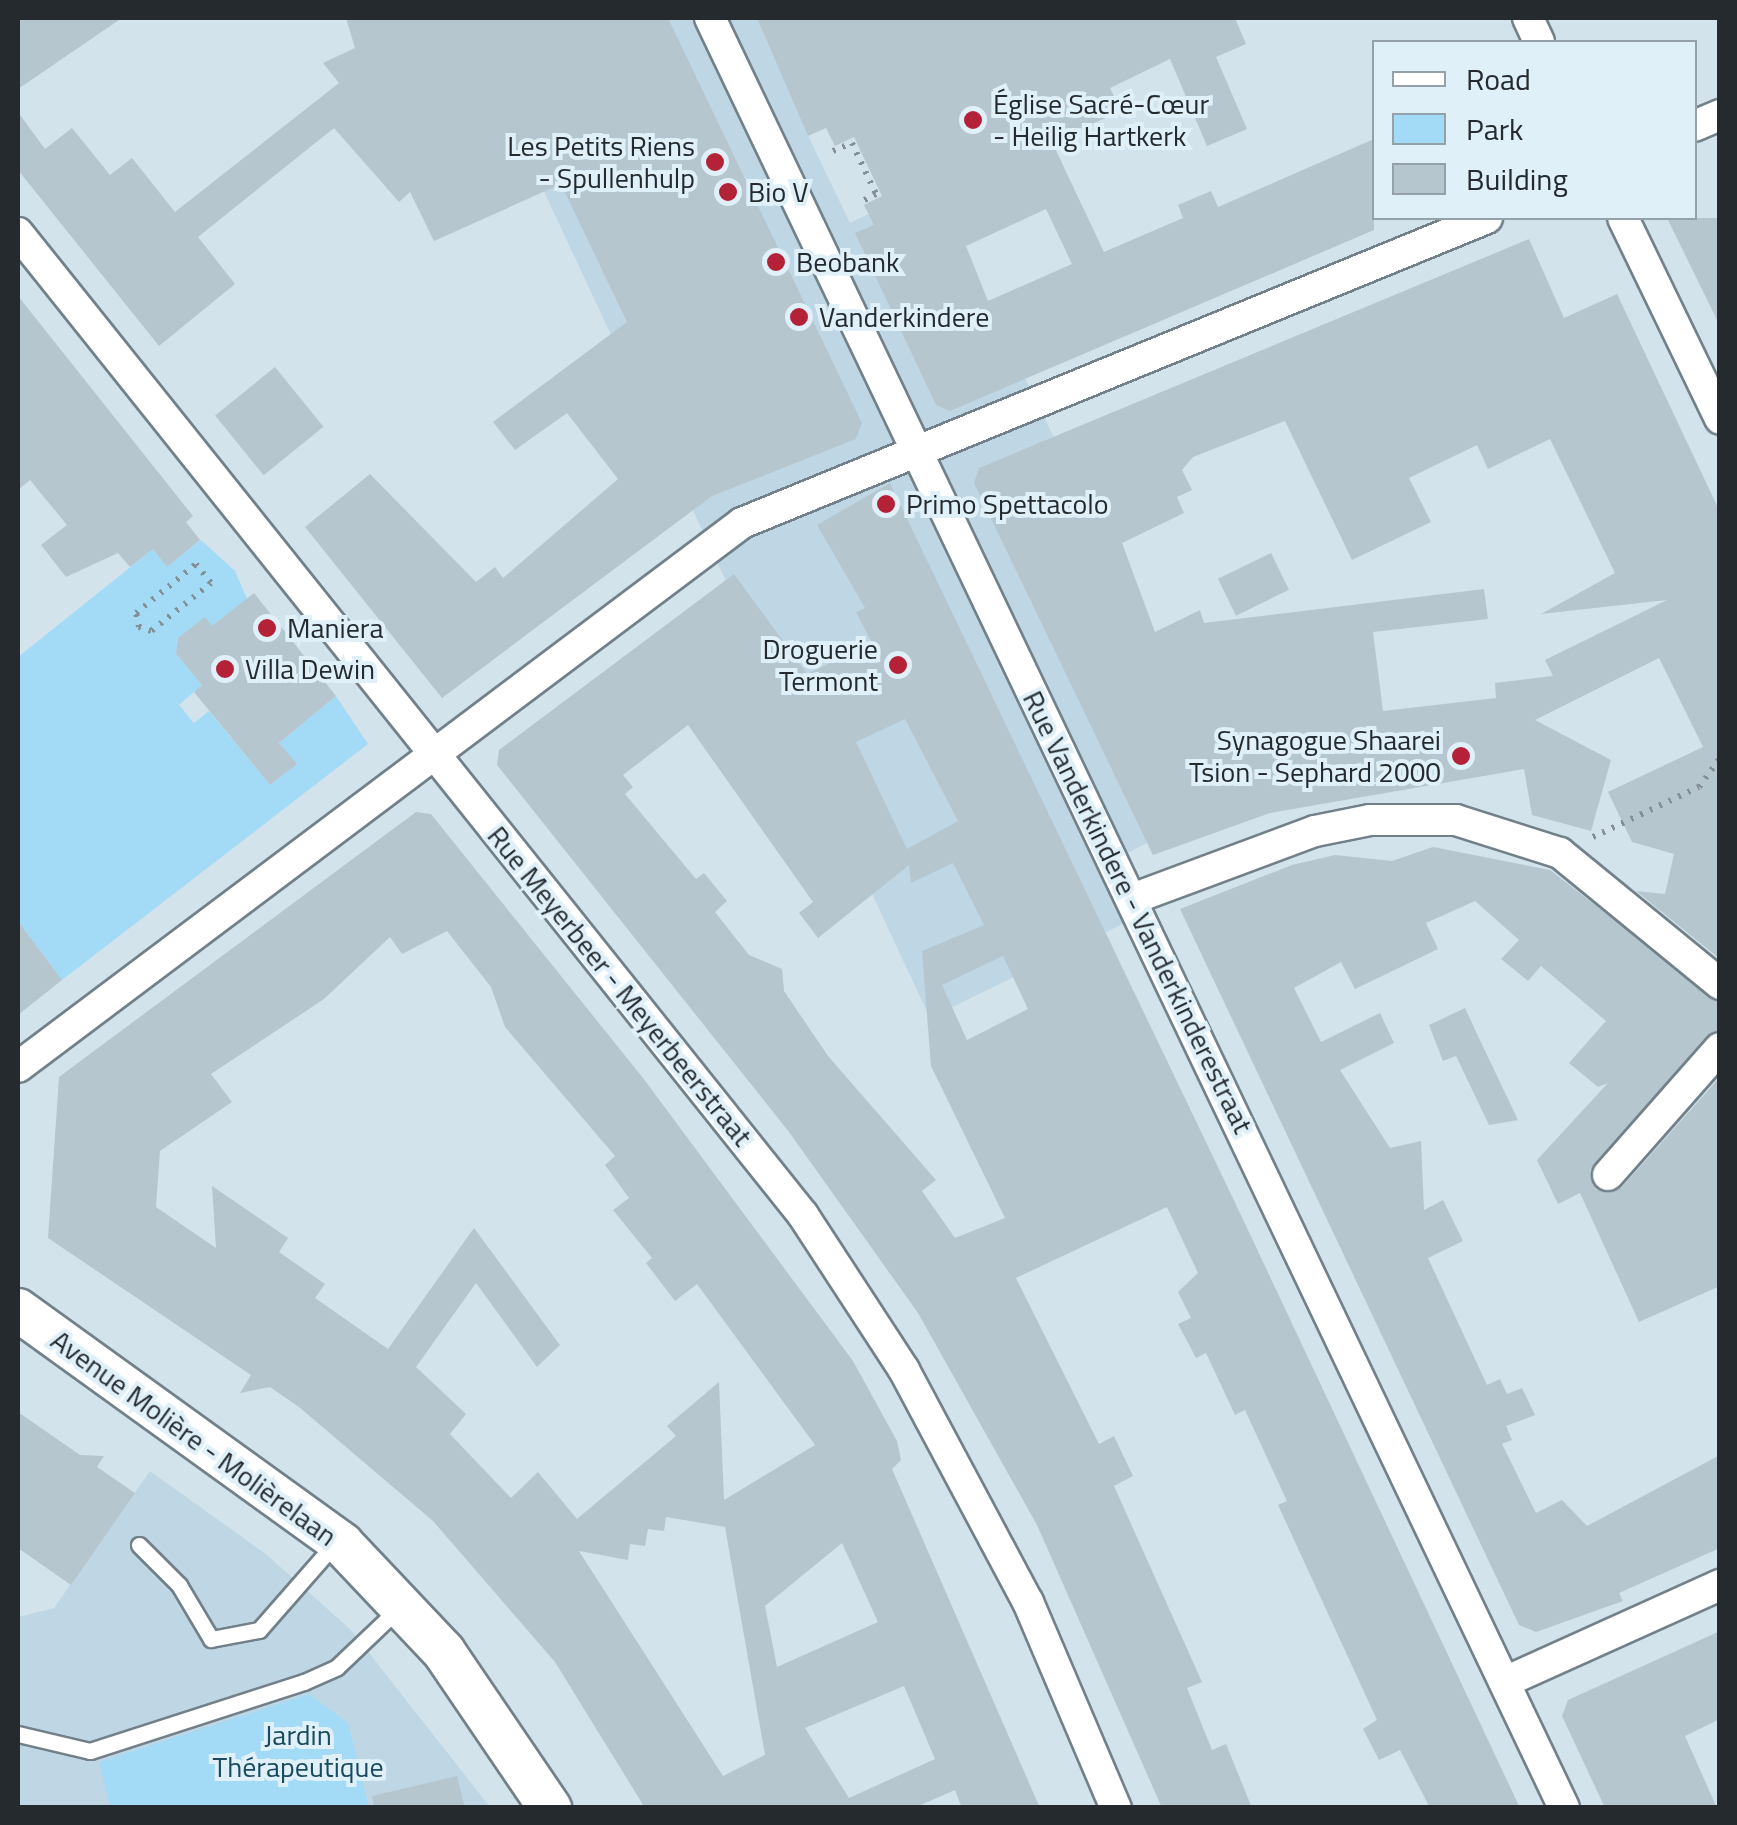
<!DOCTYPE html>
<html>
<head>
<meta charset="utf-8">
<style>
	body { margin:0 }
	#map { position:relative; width:1737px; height:1825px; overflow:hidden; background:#d2e3eb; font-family:"Titillium Web",sans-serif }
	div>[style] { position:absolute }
	.built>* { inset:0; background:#bfd7e4 }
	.green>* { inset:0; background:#a3dbf6 }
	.building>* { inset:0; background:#b6c6cf; transform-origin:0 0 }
	.path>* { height:6px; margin-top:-3px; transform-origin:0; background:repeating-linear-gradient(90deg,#849096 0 2.5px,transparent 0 10.5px) }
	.roads { filter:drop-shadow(2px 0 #728189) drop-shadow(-2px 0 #728189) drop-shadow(0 2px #728189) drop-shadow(0 -2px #728189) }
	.lane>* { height:15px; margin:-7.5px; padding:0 7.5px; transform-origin:7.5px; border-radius:7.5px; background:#fff }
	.street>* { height:30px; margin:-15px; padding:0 15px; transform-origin:15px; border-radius:15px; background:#fff }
	.secondary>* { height:42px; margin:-21px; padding:0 21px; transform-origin:21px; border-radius:21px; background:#fff }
	.dots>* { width:28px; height:28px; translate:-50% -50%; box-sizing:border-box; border:5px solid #dff0f9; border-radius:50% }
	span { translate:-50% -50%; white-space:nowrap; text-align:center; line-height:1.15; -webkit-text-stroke:8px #dff0f9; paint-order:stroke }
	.poi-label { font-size:28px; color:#242a2e }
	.left { translate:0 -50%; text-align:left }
	.right { translate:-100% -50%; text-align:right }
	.street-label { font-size:28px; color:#242a2e }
	.park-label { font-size:28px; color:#194a5f }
	.frame { position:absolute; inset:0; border:20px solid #242a2e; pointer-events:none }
	.legend { position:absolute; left:1372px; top:40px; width:325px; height:180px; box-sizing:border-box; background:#dff0f9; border:2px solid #94a1a8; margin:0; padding:12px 18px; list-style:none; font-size:30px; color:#242a2e }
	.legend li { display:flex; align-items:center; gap:20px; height:50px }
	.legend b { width:50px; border:2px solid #94a1a8 }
</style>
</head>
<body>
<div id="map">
	<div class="built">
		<i style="clip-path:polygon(463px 18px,1050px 18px,803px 125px,850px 223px,930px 184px,1231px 799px,1118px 858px,1139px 916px,930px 1018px)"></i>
		<i style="clip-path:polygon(150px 1471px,267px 1555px,351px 1630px,490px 1807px,18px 1807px,18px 1617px,54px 1608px)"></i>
	</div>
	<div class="green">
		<i style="clip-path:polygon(201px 540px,235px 571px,247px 599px,215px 630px,178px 638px,176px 654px,202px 685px,179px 705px,194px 723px,209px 711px,270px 785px,296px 764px,279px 743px,336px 696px,368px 744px,62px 980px,18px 921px,18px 657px,153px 549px,167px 566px)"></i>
		<i style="clip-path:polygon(309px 1694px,348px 1723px,369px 1807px,110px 1807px,99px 1762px)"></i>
	</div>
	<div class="building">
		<i style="clip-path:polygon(18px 18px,122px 18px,18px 89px)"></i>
		<i style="clip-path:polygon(346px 18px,668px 18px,862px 423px,856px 439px,712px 496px,442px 698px,305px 527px,370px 474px,476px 582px,495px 567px,503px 578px,618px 479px,567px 413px,515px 450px,493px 422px,627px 322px,561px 184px,434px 241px,410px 192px,399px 202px,334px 128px,198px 237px,235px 284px,159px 346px,18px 170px,18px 112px,45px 149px,72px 128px,110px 175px,132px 158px,175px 212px,339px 83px,323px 63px,355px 48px)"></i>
		<i style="clip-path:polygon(evenodd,757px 18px,1235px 18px,1246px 44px,1216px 57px,1247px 129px,1207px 146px,1170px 59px,1110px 88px,1121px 111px,1052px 142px,1104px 252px,1183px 218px,1178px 205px,1211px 191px,1218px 207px,1374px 139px,1374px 230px,950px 411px,936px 405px,855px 233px,874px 225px,864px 205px,882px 196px,854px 137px,835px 146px,826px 128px,808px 136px,757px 18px,1046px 209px,1072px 264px,988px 301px,966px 246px,1046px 209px)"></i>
		<i style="clip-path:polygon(1667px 218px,1720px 218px,1720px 326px)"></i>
		<i style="clip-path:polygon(evenodd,1529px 239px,1564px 318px,1617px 294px,1720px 512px,1720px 959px,1636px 891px,1665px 894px,1674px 854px,1632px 842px,1608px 792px,1703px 747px,1659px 658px,1535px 720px,1611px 760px,1591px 831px,1532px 815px,1524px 769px,1270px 813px,1153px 855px,974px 483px,979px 468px,1529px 239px,1285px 421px,1352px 560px,1431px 522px,1409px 478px,1477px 445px,1488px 469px,1550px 439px,1615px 573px,1541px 614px,1667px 600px,1545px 660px,1553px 676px,1495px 683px,1496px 698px,1383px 711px,1373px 632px,1488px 619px,1484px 589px,1204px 623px,1200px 610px,1155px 632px,1122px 543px,1184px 513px,1177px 497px,1192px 490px,1182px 470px,1193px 457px,1285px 421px)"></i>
		<i style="clip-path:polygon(18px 296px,193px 516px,186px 522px,200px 540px,167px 567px,153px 549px,130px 567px,118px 553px,66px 577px,41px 545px,67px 525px,30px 480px,18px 490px)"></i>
		<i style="left:275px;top:367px;width:77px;height:77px;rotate:51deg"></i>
		<i style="clip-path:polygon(evenodd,890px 483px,1240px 1213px,1520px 1808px,1430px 1808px,1400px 1750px,1379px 1760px,1363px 1729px,1377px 1720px,1278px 1505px,1287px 1501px,1245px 1410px,1235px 1415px,1206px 1353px,1196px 1358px,1178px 1324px,1191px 1318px,1178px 1292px,1198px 1273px,1167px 1207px,1016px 1278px,1099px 1444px,1114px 1436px,1133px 1476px,1114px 1486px,1202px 1682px,1187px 1688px,1212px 1750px,1226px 1744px,1252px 1808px,1162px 1808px,1037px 1525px,918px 1313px,789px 1132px,497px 765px,499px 750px,734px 574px,807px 674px,872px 643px,856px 612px,865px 608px,817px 525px,890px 483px,905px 719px,958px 821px,907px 849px,856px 742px,905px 719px,890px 483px,688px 725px,813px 902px,799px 913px,818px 938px,909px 865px,911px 883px,953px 863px,984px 925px,922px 951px,931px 1066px,1005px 1218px,955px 1238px,922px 1191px,936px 1180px,828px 1056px,784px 991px,782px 969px,749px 955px,715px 912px,727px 901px,704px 873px,696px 879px,625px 794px,633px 787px,623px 775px,688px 725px,890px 483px,1003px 956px,1028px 1009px,967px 1040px,942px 985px,1003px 956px)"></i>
		<i style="left:1271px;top:553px;width:41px;height:59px;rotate:64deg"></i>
		<i style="clip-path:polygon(254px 593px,336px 696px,279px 743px,297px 764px,270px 785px,194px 692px,202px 685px,176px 654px,178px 638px,205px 617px,212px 626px)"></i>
		<i style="clip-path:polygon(evenodd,416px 812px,431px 814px,643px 1078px,853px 1361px,897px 1441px,901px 1460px,892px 1469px,1040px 1808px,962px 1808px,955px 1790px,914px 1808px,645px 1808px,555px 1662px,433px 1521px,299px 1407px,270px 1387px,240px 1393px,251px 1375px,48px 1238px,59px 1077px,416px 812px,447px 931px,491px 987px,505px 1027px,615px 1156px,605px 1165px,629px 1198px,613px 1210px,652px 1258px,646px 1263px,675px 1301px,697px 1284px,815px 1445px,724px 1500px,719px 1382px,667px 1426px,676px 1436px,577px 1519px,538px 1472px,511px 1498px,450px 1434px,466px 1414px,416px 1367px,476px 1283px,537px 1367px,560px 1345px,474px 1228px,388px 1349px,315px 1298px,325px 1284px,279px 1252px,288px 1238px,212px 1186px,216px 1248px,156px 1207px,160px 1151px,232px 1102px,211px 1074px,324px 999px,390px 937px,402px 954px,447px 931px,416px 812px,666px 1517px,725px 1527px,765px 1755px,723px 1776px,579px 1551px,628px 1560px,630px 1544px,645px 1546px,648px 1529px,664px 1531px,666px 1517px,416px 812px,842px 1543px,878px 1622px,777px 1667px,765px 1606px,842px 1543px,416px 812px,904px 1686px,935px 1759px,849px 1798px,805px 1728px,904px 1686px)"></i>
		<i style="clip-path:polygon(1433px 847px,1550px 870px,1720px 1002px,1720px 1030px,1590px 1170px,1596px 1190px,1621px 1188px,1720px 1077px,1720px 1286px,1639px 1322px,1580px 1193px,1558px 1204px,1537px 1160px,1608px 1083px,1598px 1087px,1569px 1063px,1606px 1021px,1541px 966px,1528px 981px,1501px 959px,1519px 940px,1475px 901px,1426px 923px,1438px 949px,1355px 989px,1341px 962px,1294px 988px,1321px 1042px,1380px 1013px,1394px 1043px,1340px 1070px,1390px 1148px,1421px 1141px,1424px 1210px,1443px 1200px,1463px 1241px,1428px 1258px,1487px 1385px,1500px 1379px,1507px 1394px,1522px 1388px,1535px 1415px,1506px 1426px,1512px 1440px,1502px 1444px,1536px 1513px,1562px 1500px,1587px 1526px,1720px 1455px,1720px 1548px,1619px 1593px,1623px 1601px,1536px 1632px,1519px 1625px,1180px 909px,1292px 865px,1335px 855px,1392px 861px)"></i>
		<i style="clip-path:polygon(18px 921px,62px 980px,18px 1015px)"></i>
		<i style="clip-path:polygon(1465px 1008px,1478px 1036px,1518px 1120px,1489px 1125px,1456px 1056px,1443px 1061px,1429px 1025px)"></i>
		<i style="clip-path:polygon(18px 1412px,80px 1455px,104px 1456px,97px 1467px,135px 1493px,71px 1585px,18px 1548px)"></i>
		<i style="clip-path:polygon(1720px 1631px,1720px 1719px,1685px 1736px,1717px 1808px,1605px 1808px,1562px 1716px,1568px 1700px)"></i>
		<i style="clip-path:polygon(457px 1776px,465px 1808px,374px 1808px,372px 1796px)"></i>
	</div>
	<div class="path">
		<i style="left:833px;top:151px;width:21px;rotate:-23deg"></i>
		<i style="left:852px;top:143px;width:56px;rotate:64.8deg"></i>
		<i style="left:876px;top:194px;width:20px;rotate:153deg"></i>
		<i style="left:196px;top:564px;width:24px;rotate:52deg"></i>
		<i style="left:211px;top:583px;width:77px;rotate:141.3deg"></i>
		<i style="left:151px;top:631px;width:13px;rotate:-162deg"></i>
		<i style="left:139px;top:627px;width:14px;rotate:-102deg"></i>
		<i style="left:136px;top:613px;width:77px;rotate:-39.2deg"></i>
		<i style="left:1593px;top:837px;width:117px;rotate:-25.3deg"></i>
		<i style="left:1699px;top:787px;width:36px;rotate:-54deg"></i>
	</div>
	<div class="roads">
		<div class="lane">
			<i style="left:139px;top:1545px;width:57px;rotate:45deg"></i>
			<i style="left:179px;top:1585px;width:63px;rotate:59.3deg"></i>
			<i style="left:211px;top:1639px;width:49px;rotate:-10.6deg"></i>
			<i style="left:259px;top:1630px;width:118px;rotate:-48.8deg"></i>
			<i style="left:18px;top:1734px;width:74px;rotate:13.3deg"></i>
			<i style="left:90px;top:1751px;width:225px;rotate:-17.9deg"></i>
			<i style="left:304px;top:1682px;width:36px;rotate:-24deg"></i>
			<i style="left:337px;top:1667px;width:86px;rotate:-43.6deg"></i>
		</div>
		<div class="street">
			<i style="left:710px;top:18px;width:1983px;rotate:64.49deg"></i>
			<i style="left:1528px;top:18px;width:26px;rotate:65deg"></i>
			<i style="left:1694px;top:126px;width:28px;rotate:-23deg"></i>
			<i style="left:1623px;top:218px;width:223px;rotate:64.2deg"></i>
			<i style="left:18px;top:233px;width:1257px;rotate:51.36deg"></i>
			<i style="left:803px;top:1215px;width:185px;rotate:56.9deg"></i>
			<i style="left:904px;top:1370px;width:263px;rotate:61.9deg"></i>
			<i style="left:1028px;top:1602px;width:224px;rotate:66.9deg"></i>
			<i style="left:1132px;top:899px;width:195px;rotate:-20.4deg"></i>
			<i style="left:1315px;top:831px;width:56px;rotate:-11.3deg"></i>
			<i style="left:1370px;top:820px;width:86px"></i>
			<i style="left:1456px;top:820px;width:109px;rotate:17.6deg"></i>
			<i style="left:1560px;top:853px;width:207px;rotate:39.3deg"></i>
			<i style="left:18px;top:1067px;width:906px;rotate:-36.92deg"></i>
			<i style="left:742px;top:523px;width:805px;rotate:-22.26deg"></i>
			<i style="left:1608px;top:1175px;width:169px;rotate:-48.6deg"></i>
			<i style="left:1505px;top:1682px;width:236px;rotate:-24.3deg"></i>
		</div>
		<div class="secondary">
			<i style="left:18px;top:1310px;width:400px;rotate:35.8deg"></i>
			<i style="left:342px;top:1544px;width:149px;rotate:46.6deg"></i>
			<i style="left:444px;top:1652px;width:189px;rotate:55.8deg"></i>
		</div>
	</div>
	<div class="dots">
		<i style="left:973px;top:120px;background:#b42238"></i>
		<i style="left:715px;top:162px;background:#b42238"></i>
		<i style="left:728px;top:192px;background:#b42238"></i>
		<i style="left:776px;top:262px;background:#b42238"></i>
		<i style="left:799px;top:317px;background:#b42238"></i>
		<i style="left:886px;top:504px;background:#b42238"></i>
		<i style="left:267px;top:628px;background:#b42238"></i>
		<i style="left:898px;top:665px;background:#b42238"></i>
		<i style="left:225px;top:669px;background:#b42238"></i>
		<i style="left:1461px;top:756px;background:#b42238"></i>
	</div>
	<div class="poi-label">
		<span class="left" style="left:993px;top:120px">Église Sacré-Cœur<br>- Heilig Hartkerk</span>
		<span class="right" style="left:695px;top:162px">Les Petits Riens<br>- Spullenhulp</span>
		<span class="left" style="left:748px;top:192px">Bio V</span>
		<span class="left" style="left:796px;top:262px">Beobank</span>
		<span class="left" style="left:819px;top:317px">Vanderkindere</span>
		<span class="left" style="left:906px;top:504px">Primo Spettacolo</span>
		<span class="left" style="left:287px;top:628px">Maniera</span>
		<span class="right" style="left:878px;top:665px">Droguerie<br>Termont</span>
		<span class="left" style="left:245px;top:669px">Villa Dewin</span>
		<span class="right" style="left:1441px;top:756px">Synagogue Shaarei<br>Tsion - Sephard 2000</span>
	</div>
	<div class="street-label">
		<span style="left:1138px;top:912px;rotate:64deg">Rue Vanderkindere - Vanderkinderestraat</span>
		<span style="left:620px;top:986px;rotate:51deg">Rue Meyerbeer - Meyerbeerstraat</span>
		<span style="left:194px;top:1438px;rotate:36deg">Avenue Molière - Molièrelaan</span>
	</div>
	<div class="park-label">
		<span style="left:298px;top:1751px">Jardin<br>Thérapeutique</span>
	</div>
	<div class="frame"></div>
	<ul class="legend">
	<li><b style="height:12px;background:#fff"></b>Road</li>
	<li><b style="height:28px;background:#a3dbf6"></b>Park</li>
	<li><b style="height:28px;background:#b6c6cf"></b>Building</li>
	</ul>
</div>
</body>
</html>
